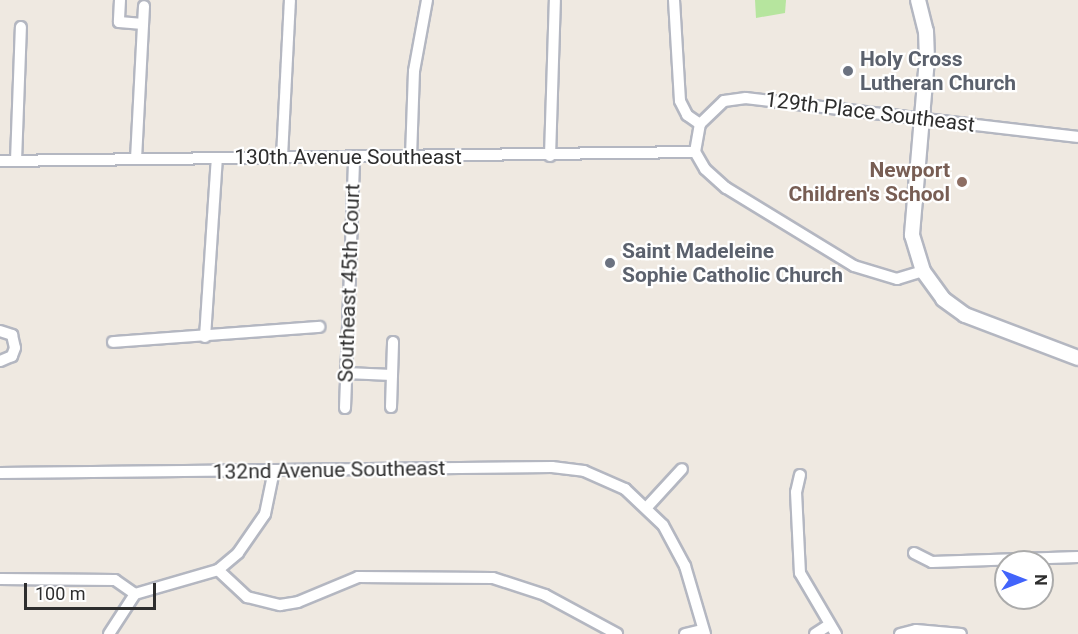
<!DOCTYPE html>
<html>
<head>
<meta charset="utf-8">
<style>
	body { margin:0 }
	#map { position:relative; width:1078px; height:634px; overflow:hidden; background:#efe9e1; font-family:Roboto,sans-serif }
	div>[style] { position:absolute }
	.green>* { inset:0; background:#b6e59e }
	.roads { filter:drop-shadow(2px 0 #b4b7c1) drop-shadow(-2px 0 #b4b7c1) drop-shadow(0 2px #b4b7c1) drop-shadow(0 -2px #b4b7c1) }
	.minor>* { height:10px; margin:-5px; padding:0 5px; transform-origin:5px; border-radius:5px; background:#fff }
	.secondary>* { height:14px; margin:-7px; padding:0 7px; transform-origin:7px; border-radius:7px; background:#fff }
	.dots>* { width:16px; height:16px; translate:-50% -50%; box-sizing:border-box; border:3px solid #fff; border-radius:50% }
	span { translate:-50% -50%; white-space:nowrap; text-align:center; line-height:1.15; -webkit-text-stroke:4.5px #fff; paint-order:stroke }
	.worship-label { font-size:21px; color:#5b616d; font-weight:700 }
	.left { translate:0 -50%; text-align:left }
	.street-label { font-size:21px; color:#2e2e2e }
	.education-label { font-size:21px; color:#785e54; font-weight:700 }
	.right { translate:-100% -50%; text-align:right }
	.north { position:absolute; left:994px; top:550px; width:60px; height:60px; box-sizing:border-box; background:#fff; border:2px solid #ababab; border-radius:50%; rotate:90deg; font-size:16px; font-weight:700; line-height:24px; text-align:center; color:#2e2e2e }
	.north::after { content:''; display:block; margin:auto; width:21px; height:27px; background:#4264fb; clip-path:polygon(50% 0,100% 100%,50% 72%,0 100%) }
	.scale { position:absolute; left:24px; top:583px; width:132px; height:27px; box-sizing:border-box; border:3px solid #2e2e2e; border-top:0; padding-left:8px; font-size:18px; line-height:21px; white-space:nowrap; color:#2e2e2e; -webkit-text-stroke:4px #fff; paint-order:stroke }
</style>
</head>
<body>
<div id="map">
	<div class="green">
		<i style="clip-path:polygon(755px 0,786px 0,785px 13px,756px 18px)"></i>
	</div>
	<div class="roads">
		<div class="minor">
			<i style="left:120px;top:0;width:22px;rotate:93deg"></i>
			<i style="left:119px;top:22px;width:24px;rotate:5deg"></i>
			<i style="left:674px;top:0;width:101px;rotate:86.6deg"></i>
			<i style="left:680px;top:101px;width:16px;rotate:63deg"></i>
			<i style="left:687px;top:115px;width:16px;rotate:35deg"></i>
			<i style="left:550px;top:156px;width:156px;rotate:-88.2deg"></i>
			<i style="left:282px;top:157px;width:157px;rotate:-87.1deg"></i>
			<i style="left:411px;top:157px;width:86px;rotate:-88deg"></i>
			<i style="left:414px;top:71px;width:72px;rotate:-79.6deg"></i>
			<i style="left:136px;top:159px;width:153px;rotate:-87deg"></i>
			<i style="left:0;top:161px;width:695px;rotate:-0.74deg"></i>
			<i style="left:16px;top:161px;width:134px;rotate:-87.9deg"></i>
			<i style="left:923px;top:271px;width:27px;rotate:163deg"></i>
			<i style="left:897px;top:279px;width:45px;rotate:-163.2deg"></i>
			<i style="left:854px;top:266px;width:150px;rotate:-148.6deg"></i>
			<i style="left:726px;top:188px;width:28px;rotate:-138deg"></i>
			<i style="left:705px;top:169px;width:20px;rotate:-120deg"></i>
			<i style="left:695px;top:152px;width:28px;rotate:-80deg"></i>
			<i style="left:700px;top:124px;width:33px;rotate:-44deg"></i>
			<i style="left:724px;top:101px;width:22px;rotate:-8deg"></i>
			<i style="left:746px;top:98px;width:334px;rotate:6.7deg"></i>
			<i style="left:0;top:331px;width:13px;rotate:18deg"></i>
			<i style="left:12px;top:335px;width:13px;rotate:77deg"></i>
			<i style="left:15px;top:348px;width:9px;rotate:111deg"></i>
			<i style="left:12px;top:356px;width:13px;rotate:157deg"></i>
			<i style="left:205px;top:337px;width:179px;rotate:-86.2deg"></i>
			<i style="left:113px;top:342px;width:207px;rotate:-4.2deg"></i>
			<i style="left:346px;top:373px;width:46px;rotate:2.5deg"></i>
			<i style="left:391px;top:407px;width:65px;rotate:-88.2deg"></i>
			<i style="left:345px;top:408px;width:251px;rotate:-87.9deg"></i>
			<i style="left:0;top:473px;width:552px;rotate:-0.62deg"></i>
			<i style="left:552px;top:467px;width:32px;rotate:7deg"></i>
			<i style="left:584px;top:471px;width:45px;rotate:23.7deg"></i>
			<i style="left:625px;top:489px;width:52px;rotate:43.5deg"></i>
			<i style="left:663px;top:525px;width:47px;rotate:61.8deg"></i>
			<i style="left:685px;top:566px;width:71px;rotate:73.6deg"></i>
			<i style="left:800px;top:475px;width:17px;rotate:103deg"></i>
			<i style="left:796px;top:492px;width:81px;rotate:87.2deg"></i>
			<i style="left:800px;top:573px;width:71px;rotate:59.5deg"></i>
			<i style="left:648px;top:506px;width:50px;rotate:-47.4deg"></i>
			<i style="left:914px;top:553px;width:20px;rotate:27deg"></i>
			<i style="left:932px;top:562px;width:146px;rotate:-2deg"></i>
			<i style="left:218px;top:570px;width:40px;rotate:43deg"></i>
			<i style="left:247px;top:597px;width:34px;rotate:14deg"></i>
			<i style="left:280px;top:605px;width:18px;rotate:-9deg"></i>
			<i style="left:298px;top:602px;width:65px;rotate:-22.6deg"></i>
			<i style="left:358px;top:577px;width:135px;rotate:0.4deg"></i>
			<i style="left:493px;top:578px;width:55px;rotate:18.1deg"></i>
			<i style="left:545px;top:595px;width:82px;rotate:28.4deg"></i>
			<i style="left:0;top:579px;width:115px;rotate:0.5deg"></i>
			<i style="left:115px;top:580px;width:24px;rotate:35deg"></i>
			<i style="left:109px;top:634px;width:48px;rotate:-57deg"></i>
			<i style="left:135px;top:594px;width:86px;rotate:-16.1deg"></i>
			<i style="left:218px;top:570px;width:26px;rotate:-40deg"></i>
			<i style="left:238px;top:553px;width:47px;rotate:-55.3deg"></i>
			<i style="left:265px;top:514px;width:45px;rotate:-78.4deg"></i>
			<i style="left:685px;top:634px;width:18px;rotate:-13deg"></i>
			<i style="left:815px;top:634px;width:17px;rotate:-33deg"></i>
			<i style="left:900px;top:634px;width:16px;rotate:-14deg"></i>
			<i style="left:916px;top:630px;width:45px;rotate:5.1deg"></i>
		</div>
		<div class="secondary">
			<i style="left:918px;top:0;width:32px;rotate:76deg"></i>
			<i style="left:926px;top:31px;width:28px;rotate:88deg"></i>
			<i style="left:927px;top:59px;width:177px;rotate:94.9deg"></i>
			<i style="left:912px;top:235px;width:38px;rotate:73deg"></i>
			<i style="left:923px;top:271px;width:34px;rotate:54deg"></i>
			<i style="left:943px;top:299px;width:27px;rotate:36deg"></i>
			<i style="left:965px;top:315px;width:121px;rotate:20.8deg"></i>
		</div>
	</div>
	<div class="dots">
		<i style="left:848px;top:71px;background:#6b7280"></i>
		<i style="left:962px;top:182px;background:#8d6e63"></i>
		<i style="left:610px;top:263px;background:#6b7280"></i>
	</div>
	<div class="worship-label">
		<span class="left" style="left:860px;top:71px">Holy Cross<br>Lutheran Church</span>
		<span class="left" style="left:622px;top:263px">Saint Madeleine<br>Sophie Catholic Church</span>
	</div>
	<div class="street-label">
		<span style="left:870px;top:112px;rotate:7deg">129th Place Southeast</span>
		<span style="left:348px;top:157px">130th Avenue Southeast</span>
		<span style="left:349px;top:283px;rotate:-88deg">Southeast 45th Court</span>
		<span style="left:329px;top:470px;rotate:-1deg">132nd Avenue Southeast</span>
	</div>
	<div class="education-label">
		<span class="right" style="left:950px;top:182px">Newport<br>Children's School</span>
	</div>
	<div class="north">N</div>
	<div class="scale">100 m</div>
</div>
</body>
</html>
